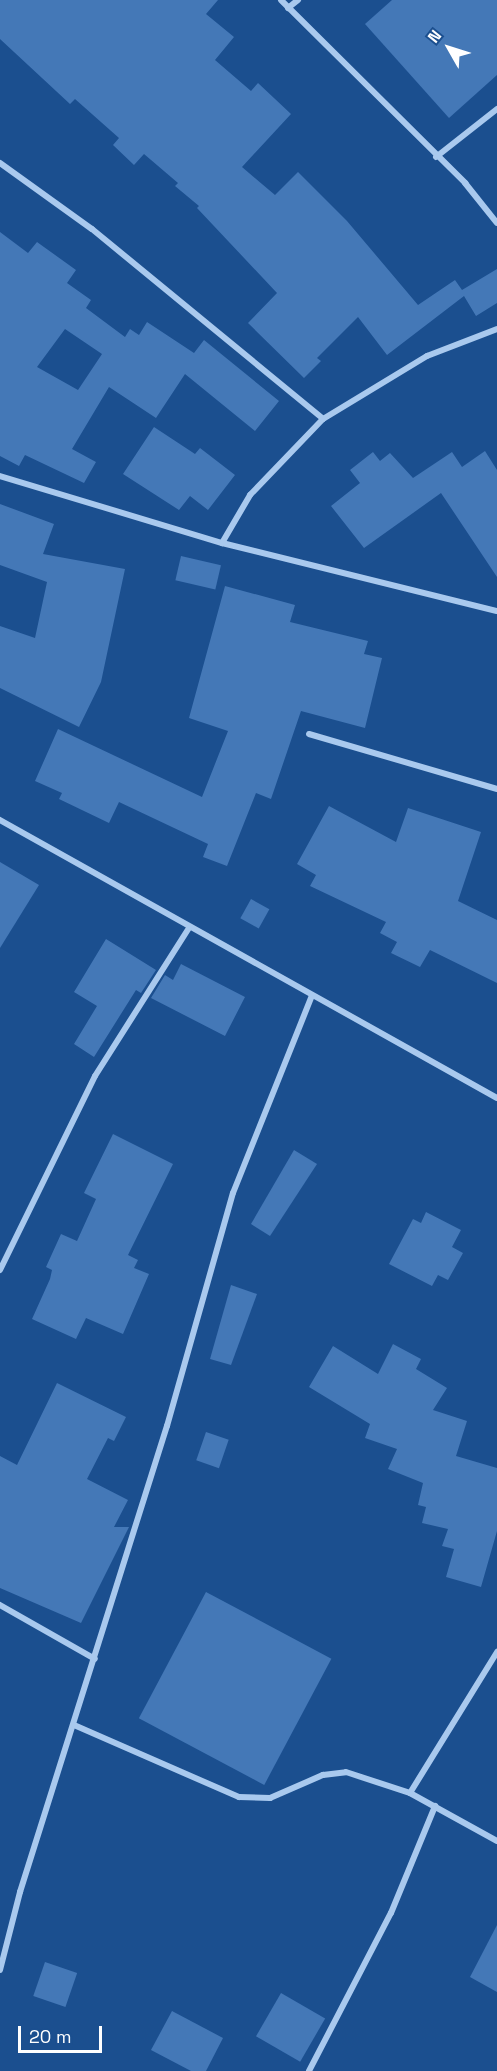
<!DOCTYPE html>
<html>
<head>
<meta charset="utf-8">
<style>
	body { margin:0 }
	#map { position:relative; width:497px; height:2071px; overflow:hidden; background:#1b4f8f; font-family:"Space Grotesk",sans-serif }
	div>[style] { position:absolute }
	.building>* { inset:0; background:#4478b7; transform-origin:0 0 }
	.minor>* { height:6px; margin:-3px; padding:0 3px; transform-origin:3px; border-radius:3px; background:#a9c9ee }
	span { translate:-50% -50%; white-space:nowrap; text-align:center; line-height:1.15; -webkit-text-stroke:6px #1b4f8f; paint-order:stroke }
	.north { position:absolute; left:419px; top:18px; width:60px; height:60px; -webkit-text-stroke:4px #1b4f8f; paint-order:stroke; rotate:309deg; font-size:16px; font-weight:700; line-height:24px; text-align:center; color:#fff }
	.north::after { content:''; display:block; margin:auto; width:21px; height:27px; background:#fff; clip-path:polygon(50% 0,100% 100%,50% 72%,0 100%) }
	.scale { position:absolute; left:18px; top:2026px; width:84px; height:27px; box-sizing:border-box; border:3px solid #fff; border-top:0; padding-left:8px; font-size:18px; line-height:21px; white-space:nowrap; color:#fff; -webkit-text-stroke:4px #1b4f8f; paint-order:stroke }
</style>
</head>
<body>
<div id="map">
	<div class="building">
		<i style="clip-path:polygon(0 0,218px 0,206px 14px,234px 37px,215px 60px,251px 91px,258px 83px,291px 114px,242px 167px,275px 195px,298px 172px,347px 221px,418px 305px,455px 280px,462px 290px,497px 269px,497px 303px,476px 316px,464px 296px,387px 355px,358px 317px,317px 358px,321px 361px,304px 378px,248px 323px,277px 293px,197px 208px,199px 206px,175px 186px,178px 183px,144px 154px,134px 165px,113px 145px,119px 138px,75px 99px,70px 104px,0 39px)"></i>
		<i style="clip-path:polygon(392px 0,497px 0,497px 75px,449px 118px,365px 24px)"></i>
		<i style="clip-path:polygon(evenodd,0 232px,28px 253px,37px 242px,76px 270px,67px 283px,91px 300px,86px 308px,125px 337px,130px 329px,139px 335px,147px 322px,194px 353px,204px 340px,279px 401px,255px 431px,185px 374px,156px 418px,109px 387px,72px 449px,96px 462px,84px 483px,25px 455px,19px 466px,0 456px,0 232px,65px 329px,102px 354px,78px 390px,37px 367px,65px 329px)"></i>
		<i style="clip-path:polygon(154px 427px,195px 454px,200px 448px,235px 475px,208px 510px,190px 496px,179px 510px,123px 474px)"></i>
		<i style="clip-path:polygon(485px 451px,497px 470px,497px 577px,441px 493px,364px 548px,331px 506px,360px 483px,350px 470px,373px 452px,380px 461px,390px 453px,413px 478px,452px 452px,462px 467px)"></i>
		<i style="clip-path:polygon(0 504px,54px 524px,43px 554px,125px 569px,101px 682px,79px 727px,0 688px,0 626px,35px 638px,47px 582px,0 565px)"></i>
		<i style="left:181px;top:556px;width:41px;height:25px;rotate:13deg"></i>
		<i style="clip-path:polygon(225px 586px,295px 605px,290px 622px,368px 641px,364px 654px,382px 658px,365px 728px,301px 711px,271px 799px,256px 793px,227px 866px,203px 857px,208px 844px,119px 802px,109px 823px,59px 799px,62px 793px,35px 781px,58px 729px,202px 797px,228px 731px,189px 718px)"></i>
		<i style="clip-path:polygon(329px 806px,396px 842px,408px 808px,481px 832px,458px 901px,497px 920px,497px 983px,430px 950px,420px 967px,391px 953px,397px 942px,380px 933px,386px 922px,310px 886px,316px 875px,297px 864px)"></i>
		<i style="clip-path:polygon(0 862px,39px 885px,0 948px)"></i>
		<i style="left:251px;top:899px;width:21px;height:22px;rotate:29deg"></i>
		<i style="clip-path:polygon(106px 939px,156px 970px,141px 993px,136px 990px,94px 1057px,74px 1044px,97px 1006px,74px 992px)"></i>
		<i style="clip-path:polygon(181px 964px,245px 997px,225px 1036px,151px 998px,165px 975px,173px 980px)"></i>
		<i style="clip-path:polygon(113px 1134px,173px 1164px,128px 1255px,138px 1260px,134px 1268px,149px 1274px,123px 1334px,86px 1318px,76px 1339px,32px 1319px,50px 1279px,52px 1270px,46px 1267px,61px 1234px,77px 1241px,96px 1199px,84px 1193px)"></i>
		<i style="clip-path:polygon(294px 1150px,317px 1164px,270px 1236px,251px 1224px)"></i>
		<i style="clip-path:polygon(426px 1212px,461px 1230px,452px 1247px,463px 1253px,448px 1280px,438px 1275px,432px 1286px,389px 1264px,413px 1219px,421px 1223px)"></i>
		<i style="clip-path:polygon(231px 1285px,257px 1294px,231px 1365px,210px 1359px)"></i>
		<i style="clip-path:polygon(393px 1344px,421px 1359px,416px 1369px,447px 1388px,433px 1410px,467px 1421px,456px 1456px,497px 1468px,497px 1531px,481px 1587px,446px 1577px,454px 1549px,442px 1546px,448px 1529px,422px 1523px,426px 1507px,418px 1505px,423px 1483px,388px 1469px,397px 1449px,365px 1438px,370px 1424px,309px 1387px,333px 1346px,378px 1374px)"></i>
		<i style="clip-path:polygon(57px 1383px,126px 1417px,114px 1441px,108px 1438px,87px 1479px,128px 1500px,114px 1527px,129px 1527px,81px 1623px,0 1588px,0 1456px,17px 1465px)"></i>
		<i style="left:206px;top:1432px;width:24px;height:30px;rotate:19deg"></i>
		<i style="left:206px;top:1592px;width:142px;height:143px;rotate:28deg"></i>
		<i style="clip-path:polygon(497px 1925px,497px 1992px,470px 1977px)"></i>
		<i style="left:45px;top:1962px;width:34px;height:36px;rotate:19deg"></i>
		<i style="left:281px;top:1993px;width:51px;height:50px;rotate:30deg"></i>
		<i style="clip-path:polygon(172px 2011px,223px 2038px,206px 2071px,191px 2071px,151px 2050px)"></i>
	</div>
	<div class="minor">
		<i style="left:281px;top:0;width:260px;rotate:44.8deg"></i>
		<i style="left:465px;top:183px;width:51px;rotate:51.3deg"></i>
		<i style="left:288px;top:8px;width:13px;rotate:-39deg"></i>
		<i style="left:436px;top:157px;width:78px;rotate:-38.2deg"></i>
		<i style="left:0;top:163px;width:113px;rotate:35.7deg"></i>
		<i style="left:92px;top:229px;width:299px;rotate:39.4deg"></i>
		<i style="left:0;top:476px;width:232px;rotate:16.8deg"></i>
		<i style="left:222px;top:543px;width:283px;rotate:13.9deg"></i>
		<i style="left:222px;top:543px;width:56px;rotate:-59.7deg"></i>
		<i style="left:250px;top:495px;width:105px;rotate:-46.2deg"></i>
		<i style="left:323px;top:419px;width:122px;rotate:-31.2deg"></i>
		<i style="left:427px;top:356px;width:75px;rotate:-21.1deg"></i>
		<i style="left:309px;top:734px;width:196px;rotate:16.3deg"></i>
		<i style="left:0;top:820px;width:569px;rotate:29.22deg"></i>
		<i style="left:0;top:1270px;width:216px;rotate:-63.9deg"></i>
		<i style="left:95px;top:1076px;width:175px;rotate:-57.6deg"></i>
		<i style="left:0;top:1605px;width:109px;rotate:29.6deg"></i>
		<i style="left:74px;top:1725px;width:180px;rotate:23.6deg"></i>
		<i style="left:239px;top:1797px;width:31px;rotate:2deg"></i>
		<i style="left:270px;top:1798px;width:58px;rotate:-23.5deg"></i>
		<i style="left:323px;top:1775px;width:23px;rotate:-7deg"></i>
		<i style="left:346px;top:1772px;width:67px;rotate:18.2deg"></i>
		<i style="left:410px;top:1793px;width:99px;rotate:28.9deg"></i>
		<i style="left:410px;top:1793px;width:166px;rotate:-58.3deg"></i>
		<i style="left:0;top:1970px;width:81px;rotate:-75.6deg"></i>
		<i style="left:20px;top:1892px;width:489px;rotate:-72.5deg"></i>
		<i style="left:167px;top:1426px;width:242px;rotate:-74.2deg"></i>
		<i style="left:233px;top:1193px;width:213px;rotate:-68.2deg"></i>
		<i style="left:309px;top:2071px;width:178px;rotate:-62.6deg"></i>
		<i style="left:391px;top:1913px;width:116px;rotate:-67.6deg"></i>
	</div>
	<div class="north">N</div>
	<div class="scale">20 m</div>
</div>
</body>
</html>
